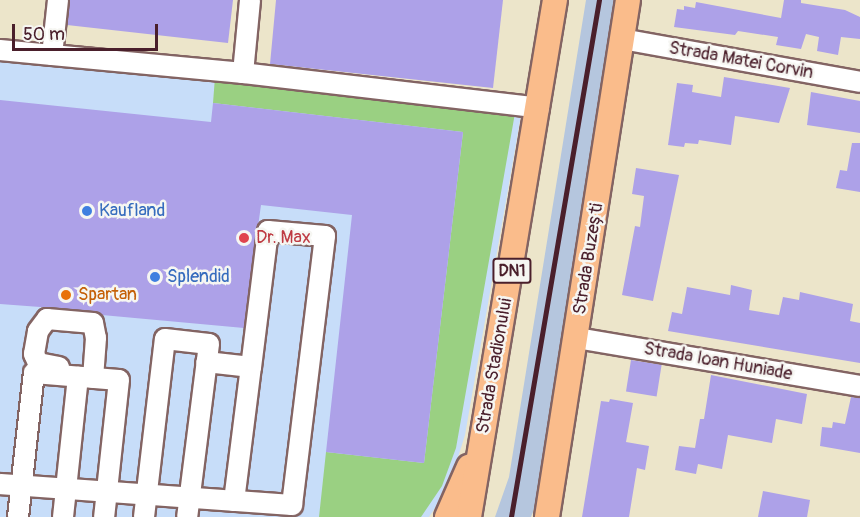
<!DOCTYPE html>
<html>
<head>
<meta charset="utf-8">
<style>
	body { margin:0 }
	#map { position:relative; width:860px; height:517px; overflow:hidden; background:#ece5ca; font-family:Pangolin,sans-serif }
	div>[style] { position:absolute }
	.built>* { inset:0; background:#c7ddf9 }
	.industrial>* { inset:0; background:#b5c6de }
	.green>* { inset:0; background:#9ad082 }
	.building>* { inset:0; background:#ada1e8; transform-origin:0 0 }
	.roads { filter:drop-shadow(2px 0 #836463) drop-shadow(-2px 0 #836463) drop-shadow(0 2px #836463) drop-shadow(0 -2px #836463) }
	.minor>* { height:20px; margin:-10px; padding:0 10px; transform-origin:10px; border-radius:10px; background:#fff }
	.major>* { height:24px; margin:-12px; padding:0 12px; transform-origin:12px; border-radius:12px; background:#fabc8b }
	.rail>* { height:4.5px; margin:-2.25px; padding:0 2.25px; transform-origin:2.25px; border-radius:2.25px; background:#4a1f2b }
	.dots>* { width:16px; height:16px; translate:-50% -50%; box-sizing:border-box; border:3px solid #f6f6f2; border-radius:50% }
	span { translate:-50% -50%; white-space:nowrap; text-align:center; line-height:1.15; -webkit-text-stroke:5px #f6f6f2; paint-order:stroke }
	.shield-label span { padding:2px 4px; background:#f6f6f2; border:2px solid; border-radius:4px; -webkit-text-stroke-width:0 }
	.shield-label { font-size:16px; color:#4a1f2b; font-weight:700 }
	.street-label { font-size:18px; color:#4a1f2b }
	.shop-label { font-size:18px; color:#366cbe }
	.left { translate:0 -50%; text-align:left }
	.health-label { font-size:18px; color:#be3a42 }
	.food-label { font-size:18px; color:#c56008 }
	.scale { position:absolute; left:12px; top:24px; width:146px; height:27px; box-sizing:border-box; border:3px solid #4a1f2b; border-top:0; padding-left:8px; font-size:18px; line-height:21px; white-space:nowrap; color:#4a1f2b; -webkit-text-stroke:4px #f6f6f2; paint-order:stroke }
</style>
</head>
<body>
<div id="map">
	<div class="built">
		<i style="clip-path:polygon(0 42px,524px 98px,465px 435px,448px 489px,429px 517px,0 517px)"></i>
	</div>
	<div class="industrial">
		<i style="clip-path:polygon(586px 0,623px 0,546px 479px,531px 517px,495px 517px,509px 477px)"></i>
	</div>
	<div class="green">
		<i style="clip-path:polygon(215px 77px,515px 113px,456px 448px,442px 486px,421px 517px,319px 517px,326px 452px,424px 463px,463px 132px,213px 103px)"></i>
	</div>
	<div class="building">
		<i style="clip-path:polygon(70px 0,233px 0,228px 43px,67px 25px)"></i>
		<i style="clip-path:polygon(276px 0,503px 0,493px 88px,270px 64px)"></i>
		<i style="clip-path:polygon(784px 0,801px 0,801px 3px,845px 10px,860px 17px,860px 39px,841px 37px,838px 55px,817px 51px,819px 37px,806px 34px,801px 49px,776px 45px,778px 37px,738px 31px,735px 35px,674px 27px,677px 9px,684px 10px,684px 6px,695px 8px,696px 2px,781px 18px)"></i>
		<i style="clip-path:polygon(724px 77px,790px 88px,779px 123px,735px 116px,731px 145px,699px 140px,698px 144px,685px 143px,684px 147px,668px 145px,677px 83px,693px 85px,692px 92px,721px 97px)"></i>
		<i style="clip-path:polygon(811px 92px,860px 101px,860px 133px,807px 125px)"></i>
		<i style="clip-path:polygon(0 100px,211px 122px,213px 103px,463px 132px,424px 463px,326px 452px,352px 215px,261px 205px,244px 328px,102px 315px,94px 311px,0 304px)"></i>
		<i style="clip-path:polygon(852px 143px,860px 143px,860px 192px,836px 188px,840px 170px,847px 171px)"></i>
		<i style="clip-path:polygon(636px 168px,679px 175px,653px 301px,622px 295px,635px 226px,640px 227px,644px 196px,632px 194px)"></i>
		<i style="clip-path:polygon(731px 285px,752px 290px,749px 310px,779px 315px,783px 297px,799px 300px,800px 292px,853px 304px,850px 321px,860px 323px,860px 363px,668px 331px,672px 312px,682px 314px,687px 287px,730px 295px)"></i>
		<i style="left:631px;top:360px;width:31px;height:32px;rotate:9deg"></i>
		<i style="clip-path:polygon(711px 375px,807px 394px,802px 424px,776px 419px,772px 443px,728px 435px,722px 469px,698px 464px,696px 474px,675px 470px,679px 446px,695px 448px,700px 419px,704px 419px)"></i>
		<i style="clip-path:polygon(851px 397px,860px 398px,860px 453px,820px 446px,822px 427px,832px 428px,833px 422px,845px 424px)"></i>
		<i style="clip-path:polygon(610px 399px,633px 403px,626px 442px,649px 446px,645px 470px,637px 468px,629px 517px,582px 517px,601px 401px,609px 402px)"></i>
		<i style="clip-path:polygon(763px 491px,810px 500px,807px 517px,758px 517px)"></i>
	</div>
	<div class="roads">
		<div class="minor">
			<i style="left:58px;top:0;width:55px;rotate:96.2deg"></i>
			<i style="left:52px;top:55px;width:192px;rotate:5.4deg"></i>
			<i style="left:243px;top:73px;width:298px;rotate:6.7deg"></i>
			<i style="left:622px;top:39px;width:242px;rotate:10.2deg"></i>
			<i style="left:0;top:50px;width:52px;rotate:5.5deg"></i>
			<i style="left:243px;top:73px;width:73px;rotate:-84.5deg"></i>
			<i style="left:577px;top:338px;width:287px;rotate:9.6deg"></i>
			<i style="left:59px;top:367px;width:21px;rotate:-169deg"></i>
			<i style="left:38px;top:363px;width:10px;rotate:-114deg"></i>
			<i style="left:34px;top:354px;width:23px;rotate:-80deg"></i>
			<i style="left:38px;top:331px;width:15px;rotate:-53deg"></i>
			<i style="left:47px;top:319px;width:46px;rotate:5deg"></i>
			<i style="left:93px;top:323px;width:15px;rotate:79deg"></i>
			<i style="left:96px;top:338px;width:40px;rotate:94.3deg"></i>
			<i style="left:0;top:484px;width:293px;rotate:4.1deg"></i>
			<i style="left:292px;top:505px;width:271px;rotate:-83deg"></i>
			<i style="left:325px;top:236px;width:57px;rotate:-175deg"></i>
			<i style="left:268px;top:231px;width:137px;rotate:97.1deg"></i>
			<i style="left:251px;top:367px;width:45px;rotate:-173.7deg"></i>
			<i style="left:234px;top:501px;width:135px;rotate:-82.8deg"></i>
			<i style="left:18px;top:517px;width:145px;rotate:-83.7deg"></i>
			<i style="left:34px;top:373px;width:85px;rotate:4.7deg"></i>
			<i style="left:119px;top:380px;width:138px;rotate:96.2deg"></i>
			<i style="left:63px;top:517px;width:141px;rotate:-83.9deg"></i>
			<i style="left:144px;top:517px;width:179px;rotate:-83.3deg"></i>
			<i style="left:165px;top:339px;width:44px;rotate:6.5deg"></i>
			<i style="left:209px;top:344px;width:174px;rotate:97.2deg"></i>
		</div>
		<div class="major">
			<i style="left:447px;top:517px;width:55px;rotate:-66.3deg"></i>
			<i style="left:469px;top:517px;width:524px;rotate:-80.56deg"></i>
			<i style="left:547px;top:517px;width:523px;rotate:-81.1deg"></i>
		</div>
	</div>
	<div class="rail">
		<i style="left:511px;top:517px;width:524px;rotate:-80.34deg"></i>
	</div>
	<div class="dots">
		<i style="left:87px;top:211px;background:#3f7fe0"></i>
		<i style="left:244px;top:238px;background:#e0444e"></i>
		<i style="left:155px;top:277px;background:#3f7fe0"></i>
		<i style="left:66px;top:295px;background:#e8710a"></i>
	</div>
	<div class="shield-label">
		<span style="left:512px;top:271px">DN1</span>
	</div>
	<div class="street-label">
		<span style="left:741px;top:61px;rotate:10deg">Strada Matei Corvin</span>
		<span style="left:589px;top:259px;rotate:-81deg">Strada Buzești</span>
		<span style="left:718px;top:362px;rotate:10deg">Strada Ioan Huniade</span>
		<span style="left:495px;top:366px;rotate:-80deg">Strada Stadionului</span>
	</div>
	<div class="shop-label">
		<span class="left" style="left:99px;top:211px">Kaufland</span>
		<span class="left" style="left:167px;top:277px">Splendid</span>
	</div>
	<div class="health-label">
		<span class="left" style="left:256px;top:238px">Dr. Max</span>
	</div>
	<div class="food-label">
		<span class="left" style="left:78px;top:295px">Spartan</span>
	</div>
	<div class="scale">50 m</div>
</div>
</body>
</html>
